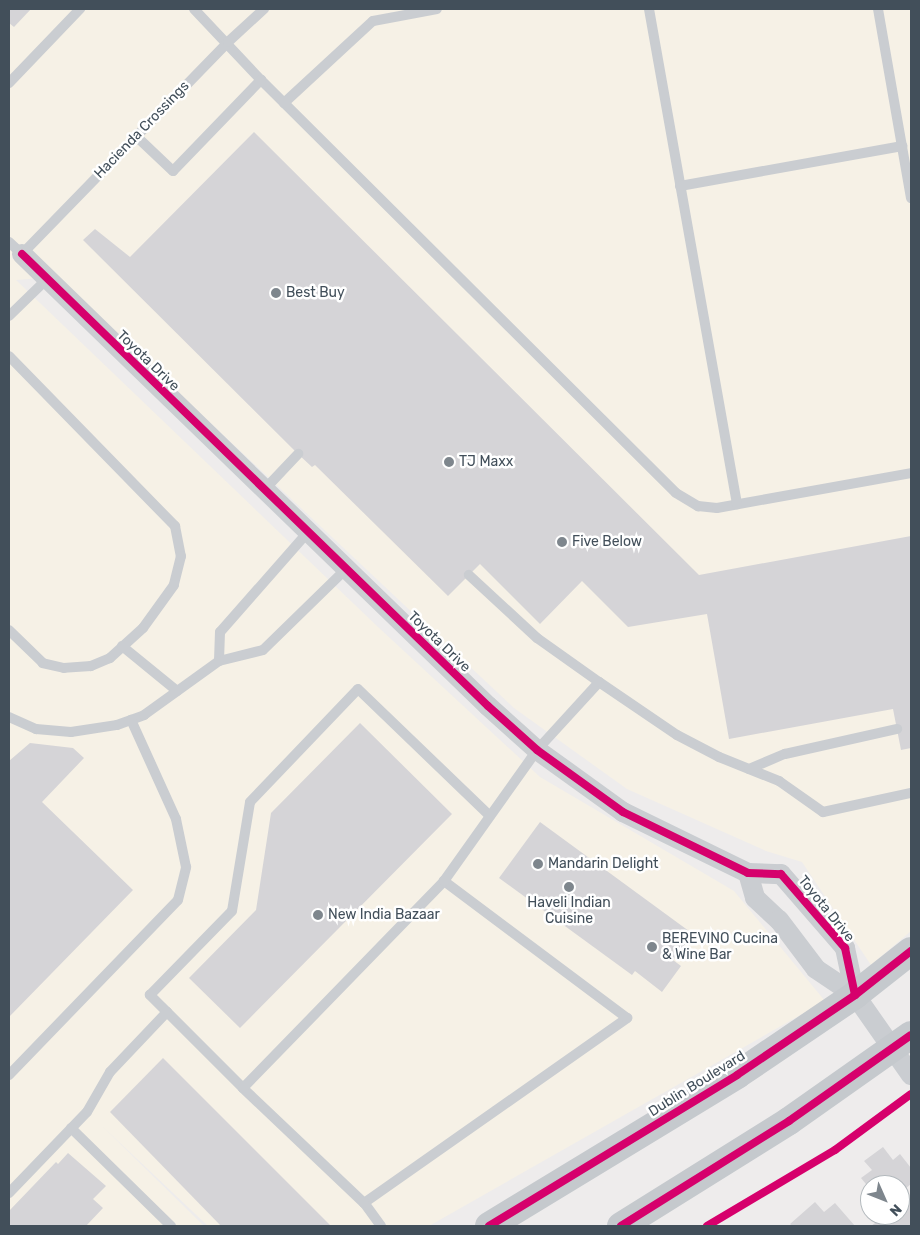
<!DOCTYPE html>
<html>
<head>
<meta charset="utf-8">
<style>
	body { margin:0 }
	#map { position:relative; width:920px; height:1235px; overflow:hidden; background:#eeecec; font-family:Rubik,sans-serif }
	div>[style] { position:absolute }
	.commercial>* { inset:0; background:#f6f1e6 }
	.building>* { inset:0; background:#d5d4d7 }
	.lane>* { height:10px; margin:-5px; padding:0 5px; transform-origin:5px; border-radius:5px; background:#cacdd1 }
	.street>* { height:20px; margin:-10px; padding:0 10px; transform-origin:10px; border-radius:10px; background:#cacdd1 }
	.primary>* { height:28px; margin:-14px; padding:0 14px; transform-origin:14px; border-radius:14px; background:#c5c9cd }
	.cycleway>* { height:8px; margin:-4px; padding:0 4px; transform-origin:4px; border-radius:4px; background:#d6006c }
	.dots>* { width:14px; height:14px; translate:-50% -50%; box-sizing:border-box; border:2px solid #fff; border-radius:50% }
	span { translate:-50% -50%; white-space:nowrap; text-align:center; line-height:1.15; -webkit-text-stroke:5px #fff; paint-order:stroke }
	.street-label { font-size:14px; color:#424f5a }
	.poi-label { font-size:14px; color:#424f5a }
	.left { translate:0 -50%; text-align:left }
	.frame { position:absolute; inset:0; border:10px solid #424f5a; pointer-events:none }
	.north { position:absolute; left:860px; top:1175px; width:50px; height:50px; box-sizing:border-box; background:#fff; border:1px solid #b3b9bd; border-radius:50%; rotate:134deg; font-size:14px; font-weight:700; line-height:20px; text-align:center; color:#424f5a }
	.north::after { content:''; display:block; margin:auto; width:18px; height:22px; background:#7e868d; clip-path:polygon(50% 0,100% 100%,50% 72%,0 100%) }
</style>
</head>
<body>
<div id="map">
	<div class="commercial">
		<i style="clip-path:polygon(9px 9px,911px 9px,911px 931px,871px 965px,802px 862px,766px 851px,627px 789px,514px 708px,55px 277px,16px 280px,378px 627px,540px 777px,734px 891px,825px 1001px,429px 1226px,208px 1226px,101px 1125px,204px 1226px,9px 1226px)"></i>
	</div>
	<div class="building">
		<i style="clip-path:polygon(9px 9px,31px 9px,14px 27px,9px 23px)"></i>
		<i style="clip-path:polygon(254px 132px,699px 575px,911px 536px,911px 748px,901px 750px,893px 709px,729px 739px,707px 614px,628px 627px,582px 581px,540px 624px,480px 564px,448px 596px,315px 465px,312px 467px,298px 454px,83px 240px,95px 229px,130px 257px)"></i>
		<i style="clip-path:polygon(360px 723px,452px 814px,240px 1028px,189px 978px,256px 910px,271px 813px)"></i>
		<i style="clip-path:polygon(30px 743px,73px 748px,84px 758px,42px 802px,133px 890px,9px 1017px,9px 761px)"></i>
		<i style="clip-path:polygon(540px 822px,693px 934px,673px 960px,681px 966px,662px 992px,635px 971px,632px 975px,499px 878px)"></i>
		<i style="clip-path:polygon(163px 1058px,331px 1226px,221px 1226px,110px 1112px)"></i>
		<i style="clip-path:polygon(883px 1147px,893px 1160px,900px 1154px,911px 1168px,911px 1184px,900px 1193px,900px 1185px,870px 1185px,870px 1189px,861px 1178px,872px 1170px,864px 1161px)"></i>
		<i style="clip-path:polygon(68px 1153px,106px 1186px,93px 1199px,103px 1208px,86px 1226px,9px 1226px,9px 1211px,56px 1162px,58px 1164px)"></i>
		<i style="clip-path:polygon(908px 1199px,911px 1203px,911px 1226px,871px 1226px,886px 1215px,900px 1215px,900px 1204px)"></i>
		<i style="clip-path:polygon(815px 1202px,824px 1212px,835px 1203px,855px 1226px,792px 1226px,790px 1224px)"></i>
	</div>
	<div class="lane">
		<i style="left:194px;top:9px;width:98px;rotate:46.7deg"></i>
		<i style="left:261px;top:80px;width:585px;rotate:44.86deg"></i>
		<i style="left:676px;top:493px;width:26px;rotate:31deg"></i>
		<i style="left:698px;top:506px;width:19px;rotate:6deg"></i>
		<i style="left:717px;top:508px;width:197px;rotate:-10.2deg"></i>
		<i style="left:649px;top:9px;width:503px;rotate:79.92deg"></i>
		<i style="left:878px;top:9px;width:192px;rotate:80.1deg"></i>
		<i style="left:9px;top:83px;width:103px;rotate:-46.2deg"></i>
		<i style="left:284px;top:103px;width:121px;rotate:-42.7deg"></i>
		<i style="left:373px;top:21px;width:65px;rotate:-10.6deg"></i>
		<i style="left:136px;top:136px;width:51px;rotate:43.4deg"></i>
		<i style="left:173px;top:171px;width:127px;rotate:-46deg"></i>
		<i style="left:680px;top:186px;width:226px;rotate:-10.2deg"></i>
		<i style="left:9px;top:242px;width:18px;rotate:43deg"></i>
		<i style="left:22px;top:254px;width:296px;rotate:-45.8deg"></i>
		<i style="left:228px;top:42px;width:49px;rotate:-42.5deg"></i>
		<i style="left:9px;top:316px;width:52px;rotate:-44.2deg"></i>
		<i style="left:9px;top:356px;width:238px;rotate:45.7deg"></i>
		<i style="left:175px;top:526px;width:31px;rotate:79deg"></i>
		<i style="left:181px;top:556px;width:30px;rotate:104deg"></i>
		<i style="left:174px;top:585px;width:53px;rotate:125.8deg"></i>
		<i style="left:143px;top:628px;width:45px;rotate:137.7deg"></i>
		<i style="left:110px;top:658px;width:21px;rotate:157deg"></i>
		<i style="left:91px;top:666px;width:27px;rotate:176deg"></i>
		<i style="left:64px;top:668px;width:22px;rotate:-167deg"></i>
		<i style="left:43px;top:663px;width:47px;rotate:-135.9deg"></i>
		<i style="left:264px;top:490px;width:50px;rotate:-46.6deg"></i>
		<i style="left:308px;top:532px;width:133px;rotate:131.3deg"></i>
		<i style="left:220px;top:632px;width:29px;rotate:92deg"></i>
		<i style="left:219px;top:661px;width:45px;rotate:-14deg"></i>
		<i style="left:263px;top:650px;width:116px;rotate:-44.3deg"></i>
		<i style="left:122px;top:646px;width:71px;rotate:39.3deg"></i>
		<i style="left:599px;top:682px;width:94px;rotate:34.2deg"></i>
		<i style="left:677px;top:735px;width:47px;rotate:27.6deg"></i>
		<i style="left:719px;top:757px;width:65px;rotate:21.8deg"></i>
		<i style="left:779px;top:781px;width:54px;rotate:35.2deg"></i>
		<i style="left:823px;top:812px;width:90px;rotate:-12.2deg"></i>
		<i style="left:9px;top:717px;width:30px;rotate:24deg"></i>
		<i style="left:36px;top:729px;width:35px;rotate:5deg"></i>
		<i style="left:71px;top:732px;width:47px;rotate:-8.7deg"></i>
		<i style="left:117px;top:725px;width:29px;rotate:-20deg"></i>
		<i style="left:144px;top:715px;width:92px;rotate:-35.8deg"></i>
		<i style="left:749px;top:769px;width:39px;rotate:-23deg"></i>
		<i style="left:785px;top:754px;width:115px;rotate:-12.6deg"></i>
		<i style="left:9px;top:1075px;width:243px;rotate:-46deg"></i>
		<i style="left:178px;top:900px;width:34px;rotate:-76deg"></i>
		<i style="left:186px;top:867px;width:49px;rotate:-101.8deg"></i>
		<i style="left:176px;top:819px;width:109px;rotate:-114.4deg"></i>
		<i style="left:243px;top:1088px;width:132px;rotate:-135deg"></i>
		<i style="left:150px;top:995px;width:117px;rotate:-45.7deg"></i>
		<i style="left:232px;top:911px;width:110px;rotate:-80.6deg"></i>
		<i style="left:250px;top:802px;width:156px;rotate:-46.3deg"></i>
		<i style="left:358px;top:689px;width:183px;rotate:43.9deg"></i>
		<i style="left:71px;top:1128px;width:140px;rotate:44.4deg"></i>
		<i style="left:9px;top:1193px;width:112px;rotate:-46.1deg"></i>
		<i style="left:87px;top:1112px;width:46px;rotate:-60.1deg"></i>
		<i style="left:110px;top:1072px;width:83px;rotate:-46.5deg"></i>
		<i style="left:364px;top:1203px;width:322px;rotate:-35.1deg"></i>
		<i style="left:627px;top:1018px;width:229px;rotate:-143.2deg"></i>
		<i style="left:381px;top:1226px;width:29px;rotate:-126deg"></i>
		<i style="left:364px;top:1203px;width:167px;rotate:-136.5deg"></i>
		<i style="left:243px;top:1088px;width:289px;rotate:-45.8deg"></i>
		<i style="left:444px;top:881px;width:161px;rotate:-54.6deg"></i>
		<i style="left:537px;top:750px;width:92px;rotate:-47.6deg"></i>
		<i style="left:599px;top:682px;width:76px;rotate:-144.6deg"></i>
		<i style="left:537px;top:638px;width:93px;rotate:-137.2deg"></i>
	</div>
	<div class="street">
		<i style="left:22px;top:254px;width:649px;rotate:44.13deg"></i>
		<i style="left:488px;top:706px;width:66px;rotate:41.9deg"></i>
		<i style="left:537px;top:750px;width:106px;rotate:35.8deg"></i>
		<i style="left:623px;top:812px;width:139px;rotate:26deg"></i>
		<i style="left:748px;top:873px;width:33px;rotate:2deg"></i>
		<i style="left:781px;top:874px;width:98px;rotate:49.1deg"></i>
		<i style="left:845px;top:948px;width:48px;rotate:78deg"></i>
		<i style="left:748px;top:873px;width:26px;rotate:74deg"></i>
		<i style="left:755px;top:898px;width:33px;rotate:43deg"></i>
		<i style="left:779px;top:920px;width:61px;rotate:52.9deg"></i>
		<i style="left:816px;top:969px;width:47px;rotate:33.7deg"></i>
		<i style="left:855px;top:995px;width:98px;rotate:55deg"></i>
	</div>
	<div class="primary">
		<i style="left:489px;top:1226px;width:290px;rotate:-31.3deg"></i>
		<i style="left:737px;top:1075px;width:143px;rotate:-34.1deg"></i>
		<i style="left:855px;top:995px;width:71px;rotate:-38.2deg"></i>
		<i style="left:621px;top:1226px;width:198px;rotate:-32deg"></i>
		<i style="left:789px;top:1121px;width:149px;rotate:-35.2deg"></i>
	</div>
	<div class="cycleway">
		<i style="left:22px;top:254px;width:649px;rotate:44.13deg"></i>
		<i style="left:488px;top:706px;width:66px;rotate:41.9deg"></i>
		<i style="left:537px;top:750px;width:106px;rotate:35.8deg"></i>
		<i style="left:623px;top:812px;width:139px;rotate:26deg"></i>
		<i style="left:748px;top:873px;width:33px;rotate:2deg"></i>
		<i style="left:781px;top:874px;width:98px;rotate:49.1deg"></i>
		<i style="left:845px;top:948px;width:48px;rotate:78deg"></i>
		<i style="left:489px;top:1226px;width:290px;rotate:-31.3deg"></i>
		<i style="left:737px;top:1075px;width:143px;rotate:-34.1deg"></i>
		<i style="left:855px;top:995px;width:71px;rotate:-38.2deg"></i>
		<i style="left:621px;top:1226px;width:198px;rotate:-32deg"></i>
		<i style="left:789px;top:1121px;width:149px;rotate:-35.2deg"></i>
		<i style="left:707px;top:1226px;width:149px;rotate:-30.7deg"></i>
		<i style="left:835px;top:1150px;width:94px;rotate:-36.4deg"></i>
	</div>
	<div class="dots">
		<i style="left:276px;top:293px;background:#7e868d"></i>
		<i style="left:449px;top:462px;background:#7e868d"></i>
		<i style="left:562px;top:542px;background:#7e868d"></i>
		<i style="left:538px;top:864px;background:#7e868d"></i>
		<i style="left:569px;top:887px;background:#7e868d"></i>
		<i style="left:318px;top:915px;background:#7e868d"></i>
		<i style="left:652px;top:947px;background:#7e868d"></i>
	</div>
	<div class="street-label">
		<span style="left:142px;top:130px;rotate:-46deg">Hacienda Crossings</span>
		<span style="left:148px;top:361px;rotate:44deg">Toyota Drive</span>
		<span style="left:439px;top:642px;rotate:44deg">Toyota Drive</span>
		<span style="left:826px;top:909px;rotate:51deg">Toyota Drive</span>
		<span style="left:697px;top:1084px;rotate:-32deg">Dublin Boulevard</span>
	</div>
	<div class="poi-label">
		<span class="left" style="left:286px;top:293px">Best Buy</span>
		<span class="left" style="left:459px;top:462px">TJ Maxx</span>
		<span class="left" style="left:572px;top:542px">Five Below</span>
		<span class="left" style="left:548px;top:864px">Mandarin Delight</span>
		<span style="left:569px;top:911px">Haveli Indian<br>Cuisine</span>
		<span class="left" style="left:328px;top:915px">New India Bazaar</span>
		<span class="left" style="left:662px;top:947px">BEREVINO Cucina<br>&amp; Wine Bar</span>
	</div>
	<div class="frame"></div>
	<div class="north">N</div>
</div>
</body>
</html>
